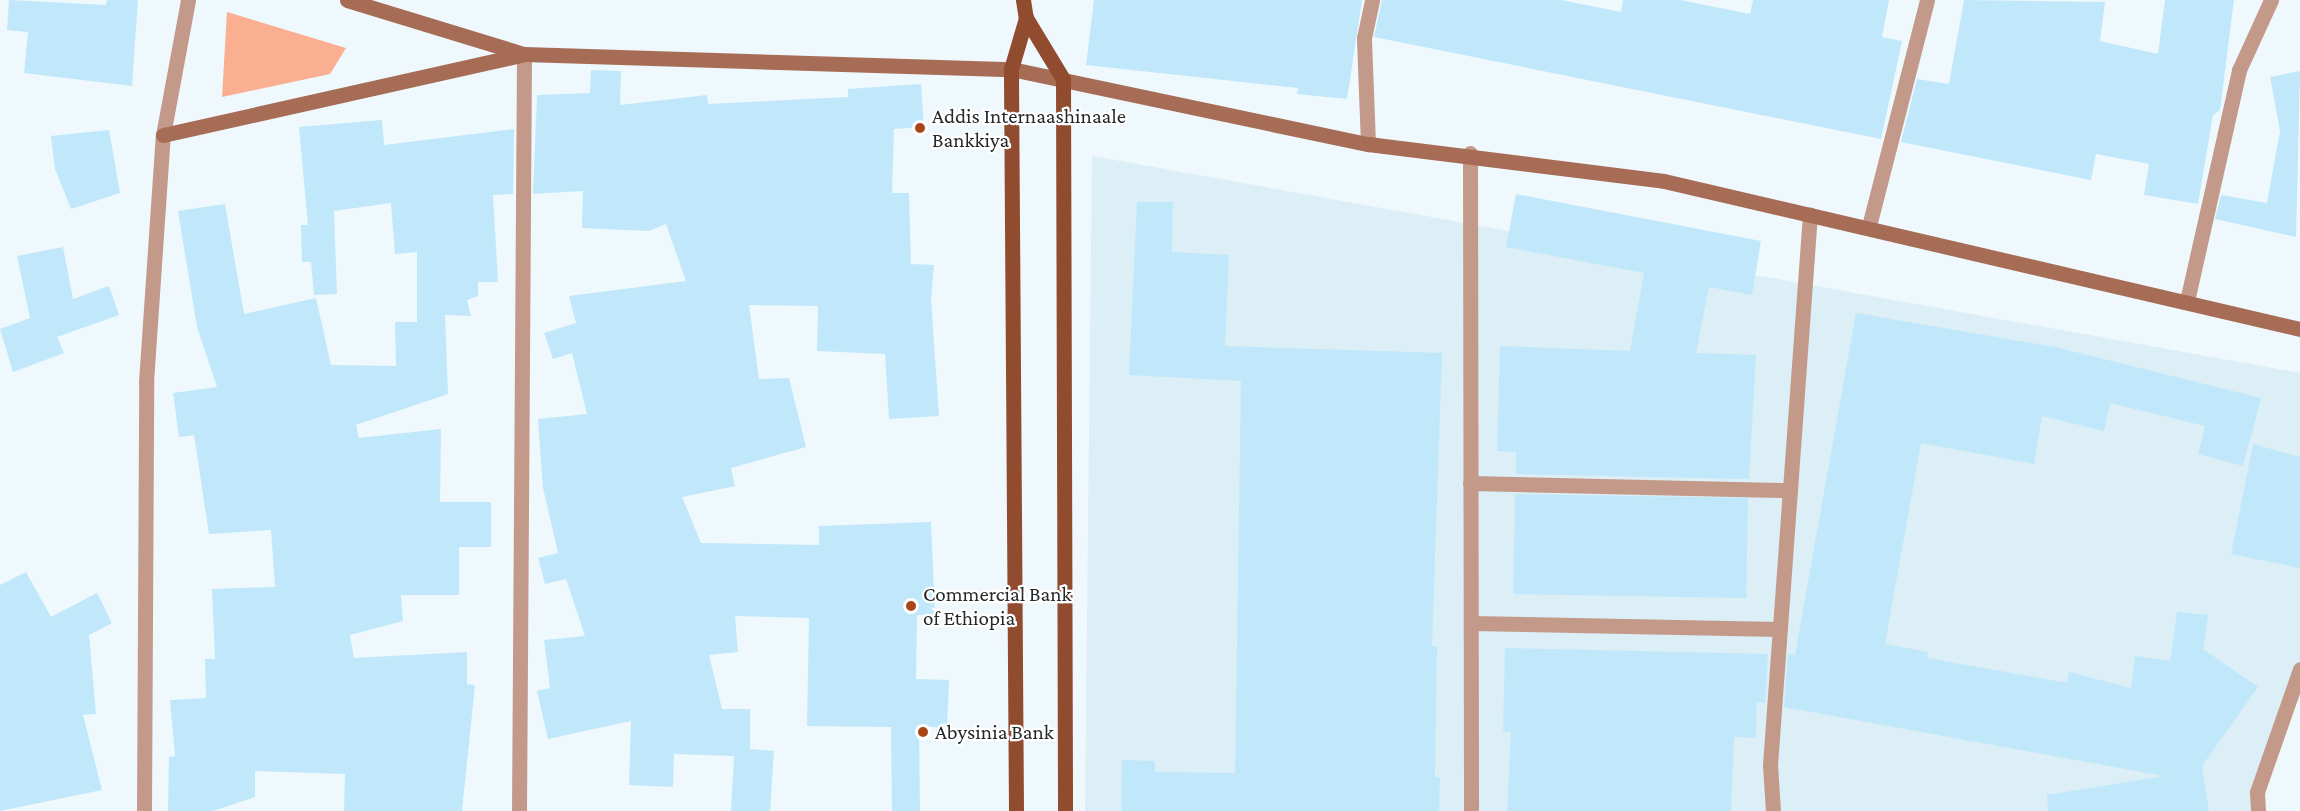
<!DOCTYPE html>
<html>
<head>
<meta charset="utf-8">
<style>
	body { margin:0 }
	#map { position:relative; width:2300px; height:811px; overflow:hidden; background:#eff8fd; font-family:"Crimson Pro",serif }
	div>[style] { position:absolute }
	.built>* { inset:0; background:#dceef6 }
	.forest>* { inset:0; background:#faaf91 }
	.building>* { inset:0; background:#c0e8fa; transform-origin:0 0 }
	.street>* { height:15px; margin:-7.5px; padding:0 7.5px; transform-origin:7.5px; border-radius:7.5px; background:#c39a89 }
	.secondary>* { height:15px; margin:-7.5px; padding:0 7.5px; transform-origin:7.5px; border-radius:7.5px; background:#a76c55 }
	.primary>* { height:15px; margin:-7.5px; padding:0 7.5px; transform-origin:7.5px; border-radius:7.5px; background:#914b2e }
	.dots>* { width:16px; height:16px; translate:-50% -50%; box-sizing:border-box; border:3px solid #fff; border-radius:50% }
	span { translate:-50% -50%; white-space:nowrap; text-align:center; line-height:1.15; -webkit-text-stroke:4.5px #fff; paint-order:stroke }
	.poi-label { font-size:21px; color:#25292a }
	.left { translate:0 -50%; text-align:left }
</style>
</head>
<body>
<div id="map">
	<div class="built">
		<i style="clip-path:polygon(1092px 156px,2300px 373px,2300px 674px,2257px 811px,1085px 811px)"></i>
	</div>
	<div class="forest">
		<i style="clip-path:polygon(227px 12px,346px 48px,330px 74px,222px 97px)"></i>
	</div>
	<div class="building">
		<i style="clip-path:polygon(9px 0,106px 5px,107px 0,138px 0,132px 86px,24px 73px,28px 32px,7px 30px)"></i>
		<i style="clip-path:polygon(1094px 0,1362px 0,1347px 99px,1297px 94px,1298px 88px,1086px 65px)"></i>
		<i style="clip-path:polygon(1382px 0,1561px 0,1621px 12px,1623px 0,1680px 0,1750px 14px,1753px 0,1889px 0,1882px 37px,1902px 41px,1881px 139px,1374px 37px)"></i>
		<i style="clip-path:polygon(1964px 0,2105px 2px,2100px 41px,2158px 54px,2165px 0,2234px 0,2220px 110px,2213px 115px,2198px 204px,2144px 195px,2149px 164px,2096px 154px,2091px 180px,1901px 142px,1917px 79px,1949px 84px)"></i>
		<i style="clip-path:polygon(591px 70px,621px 71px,620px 105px,707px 95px,708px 104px,848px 97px,848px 89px,921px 84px,924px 127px,894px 129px,892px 193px,909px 193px,911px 264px,934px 265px,931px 299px,939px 416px,889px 419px,885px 354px,817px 351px,818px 306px,749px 305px,759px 379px,789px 378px,806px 447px,731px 468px,735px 486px,682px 497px,701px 543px,819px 545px,819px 526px,931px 522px,935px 615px,917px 615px,916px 679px,949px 680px,947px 728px,919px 726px,920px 811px,892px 811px,891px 727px,807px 726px,809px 618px,735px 616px,738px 652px,709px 655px,722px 709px,750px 709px,750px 749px,774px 751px,770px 811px,731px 811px,734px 756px,674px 754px,673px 787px,629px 785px,631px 721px,548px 739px,537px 691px,550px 688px,544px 640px,585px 636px,566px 579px,545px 584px,538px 558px,558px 553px,543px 488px,538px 419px,587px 414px,572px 353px,553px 359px,544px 333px,576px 323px,569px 296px,686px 281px,666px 224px,649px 231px,582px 228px,583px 191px,533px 194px,537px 95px,590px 93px)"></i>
		<i style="clip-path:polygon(2300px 71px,2296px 237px,2215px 219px,2221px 195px,2267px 203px,2280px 131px,2270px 77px)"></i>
		<i style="clip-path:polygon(382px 120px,384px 145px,514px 129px,513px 194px,493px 195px,498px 282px,478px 282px,478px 296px,467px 300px,471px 316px,445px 315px,448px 394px,356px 425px,359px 438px,441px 429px,440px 502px,491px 502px,491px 547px,459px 547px,459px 595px,401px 595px,403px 621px,350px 635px,354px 658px,467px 652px,467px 684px,475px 685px,462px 811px,344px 811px,345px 774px,255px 771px,255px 797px,213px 811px,168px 811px,169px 757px,175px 756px,170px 700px,206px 698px,205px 659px,215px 659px,212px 589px,275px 587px,271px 530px,209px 534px,194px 435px,179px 437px,173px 393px,217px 387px,197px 327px,178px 211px,225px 204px,244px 314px,316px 298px,331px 365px,396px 366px,395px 322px,417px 322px,417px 252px,395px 254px,391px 203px,334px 211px,337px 294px,314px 295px,311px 262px,302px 262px,301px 225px,308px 225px,299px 127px)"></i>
		<i style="clip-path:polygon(109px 130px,120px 193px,71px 209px,55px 169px,51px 136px)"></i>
		<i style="clip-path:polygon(1516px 194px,1761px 241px,1752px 295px,1709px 287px,1696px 353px,1756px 355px,1749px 479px,1516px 474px,1516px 452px,1497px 451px,1500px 346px,1630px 351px,1644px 273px,1506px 247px)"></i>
		<i style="clip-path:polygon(1137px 202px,1173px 202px,1172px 252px,1229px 255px,1225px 346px,1442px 353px,1432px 646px,1437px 646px,1435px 777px,1440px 777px,1439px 811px,1121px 811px,1122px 760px,1155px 761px,1155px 772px,1235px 773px,1241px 381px,1129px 375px)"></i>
		<i style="clip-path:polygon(63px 247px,73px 299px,109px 286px,119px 315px,57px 337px,64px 353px,13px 372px,0 329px,30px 318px,17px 256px)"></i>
		<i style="clip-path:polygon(1856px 313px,2055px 347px,2261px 398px,2243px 466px,2198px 454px,2205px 426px,2110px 403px,2104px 431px,2042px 416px,2034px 464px,1921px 443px,1885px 644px,1928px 652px,1927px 658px,2067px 683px,2069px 672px,2131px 688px,2135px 656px,2170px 661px,2177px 612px,2208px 615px,2203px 649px,2258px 687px,2202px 766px,2209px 811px,2048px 811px,2047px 795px,2164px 776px,1784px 707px,1788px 654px,1795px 655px)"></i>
		<i style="clip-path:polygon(2253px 444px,2300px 457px,2300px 568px,2231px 554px)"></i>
		<i style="left:1515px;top:494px;width:233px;height:100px;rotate:1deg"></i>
		<i style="clip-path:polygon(26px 572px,51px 617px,97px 593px,112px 623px,89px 635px,96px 714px,83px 715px,102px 790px,0 811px,0 585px)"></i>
		<i style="clip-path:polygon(1505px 648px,1768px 654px,1765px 703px,1757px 702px,1756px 738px,1734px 737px,1731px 811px,1507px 811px,1511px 732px,1503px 731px)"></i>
	</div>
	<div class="street">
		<i style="left:1368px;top:144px;width:106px;rotate:-92.2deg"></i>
		<i style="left:1364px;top:38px;width:39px;rotate:-78deg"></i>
		<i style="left:1470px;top:153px;width:658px;rotate:89.91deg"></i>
		<i style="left:1869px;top:226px;width:233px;rotate:-75.6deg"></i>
		<i style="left:2187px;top:301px;width:237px;rotate:-77.3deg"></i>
		<i style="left:2239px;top:70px;width:77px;rotate:-65.4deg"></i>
		<i style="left:1470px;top:483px;width:320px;rotate:1.3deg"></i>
		<i style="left:1471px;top:623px;width:309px;rotate:1.1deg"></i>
		<i style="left:144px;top:811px;width:429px;rotate:-89.7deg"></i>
		<i style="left:146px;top:382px;width:248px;rotate:-86.1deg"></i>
		<i style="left:163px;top:135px;width:137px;rotate:-79.5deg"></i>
		<i style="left:519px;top:811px;width:757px;rotate:-89.62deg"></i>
		<i style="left:1773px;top:811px;width:46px;rotate:-93.7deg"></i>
		<i style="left:1770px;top:765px;width:552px;rotate:-85.85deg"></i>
		<i style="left:2258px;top:811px;width:19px;rotate:-93deg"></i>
		<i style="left:2257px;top:792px;width:130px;rotate:-70.7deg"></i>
	</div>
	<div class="secondary">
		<i style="left:347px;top:0;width:185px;rotate:17deg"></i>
		<i style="left:524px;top:54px;width:487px;rotate:1.8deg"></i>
		<i style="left:1011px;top:69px;width:365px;rotate:11.9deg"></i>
		<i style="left:1368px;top:144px;width:298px;rotate:7.1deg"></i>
		<i style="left:1664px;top:181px;width:653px;rotate:13.1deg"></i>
		<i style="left:163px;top:135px;width:367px;rotate:-12.6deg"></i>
	</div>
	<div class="primary">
		<i style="left:1023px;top:0;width:18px;rotate:81deg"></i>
		<i style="left:1026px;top:18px;width:71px;rotate:58.8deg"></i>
		<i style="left:1063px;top:79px;width:732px;rotate:89.84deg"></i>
		<i style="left:1016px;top:811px;width:742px;rotate:-90.39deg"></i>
		<i style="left:1011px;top:69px;width:53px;rotate:-73.6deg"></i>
	</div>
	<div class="dots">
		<i style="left:920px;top:128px;background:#aa4615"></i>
		<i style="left:911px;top:606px;background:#aa4615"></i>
		<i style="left:923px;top:732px;background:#aa4615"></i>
	</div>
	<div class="poi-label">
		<span class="left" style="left:932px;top:128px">Addis Internaashinaale<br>Bankkiya</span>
		<span class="left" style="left:923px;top:606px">Commercial Bank<br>of Ethiopia</span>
		<span class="left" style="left:935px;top:732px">Abysinia Bank</span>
	</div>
</div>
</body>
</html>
